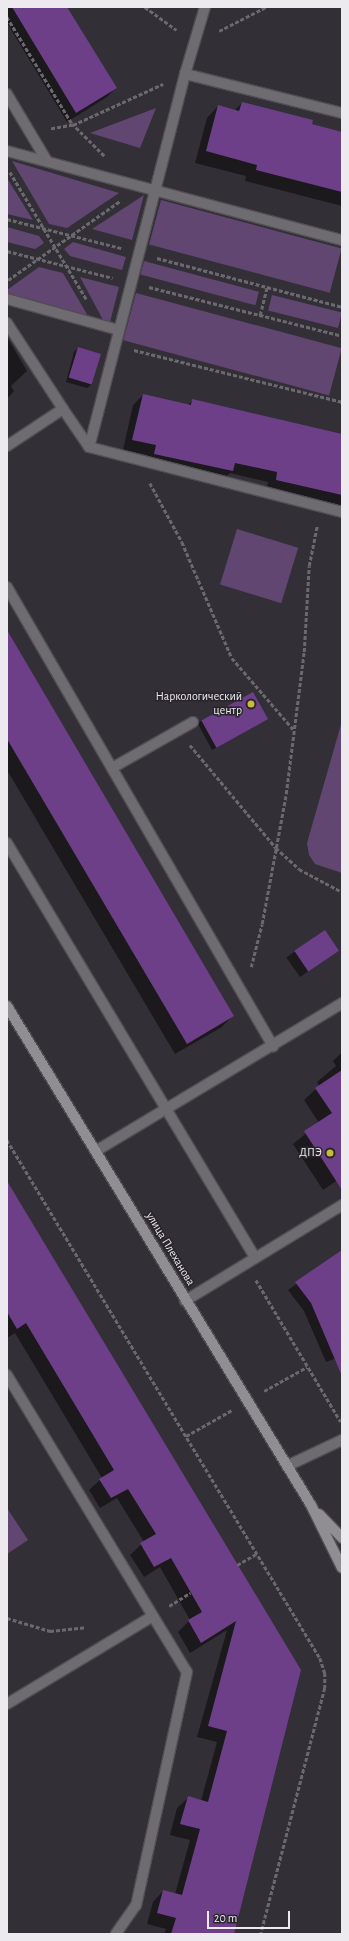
<!DOCTYPE html>
<html>
<head>
<meta charset="utf-8">
<style>
	body { margin:0 }
	#map { position:relative; width:349px; height:1941px; overflow:hidden; background:#332f36; font-family:"Alegreya Sans",sans-serif }
	div>[style] { position:absolute }
	.green>* { inset:0; background:#614671; transform-origin:0 0 }
	.shadow>* { inset:0; background:#0007; transform-origin:0 0 }
	.building>* { inset:0; background:#6e3f89; transform-origin:0 0 }
	.path>* { height:2.5px; margin-top:-1.25px; transform-origin:0; background:repeating-linear-gradient(90deg,#6c686f 0 4px,transparent 0 6px) }
	.roads { filter:drop-shadow(1px 0 #514d54) drop-shadow(-1px 0 #514d54) drop-shadow(0 1px #514d54) drop-shadow(0 -1px #514d54) }
	.lane>* { height:10px; margin:-5px; padding:0 5px; transform-origin:5px; border-radius:5px; background:#6e6c70 }
	.street>* { height:10px; margin:-5px; padding:0 5px; transform-origin:5px; border-radius:5px; background:#6e6c70 }
	.secondary>* { height:10px; margin:-5px; padding:0 5px; transform-origin:5px; border-radius:5px; background:#918e93 }
	.dots>* { width:11px; height:11px; translate:-50% -50%; box-sizing:border-box; border:2px solid #29252c; border-radius:50% }
	span { translate:-50% -50%; white-space:nowrap; text-align:center; line-height:1.15; -webkit-text-stroke:3px #29252c; paint-order:stroke }
	.poi-label { font-size:12px; color:#edeaef }
	.right { translate:-100% -50%; text-align:right }
	.street-label { font-size:12px; color:#edeaef }
	.frame { position:absolute; inset:0; border:8px solid #edeaef; pointer-events:none }
	.scale { position:absolute; left:207px; top:1911px; width:83px; height:18px; box-sizing:border-box; border:2px solid #edeaef; border-top:0; padding-left:5px; font-size:12px; line-height:14px; white-space:nowrap; color:#edeaef; -webkit-text-stroke:3px #29252c; paint-order:stroke }
</style>
</head>
<body>
<div id="map">
	<div class="green">
		<i style="clip-path:polygon(156px 108px,140px 148px,90px 133px)"></i>
		<i style="clip-path:polygon(12px 161px,119px 193px,67px 228px,49px 224px)"></i>
		<i style="clip-path:polygon(7px 178px,33px 220px,7px 214px)"></i>
		<i style="clip-path:polygon(144px 195px,132px 240px,92px 229px)"></i>
		<i style="left:161px;top:200px;width:187px;height:46px;rotate:15deg"></i>
		<i style="clip-path:polygon(7px 227px,39px 236px,44px 243px,35px 249px,7px 242px)"></i>
		<i style="clip-path:polygon(73px 242px,126px 257px,122px 270px,70px 256px,64px 249px)"></i>
		<i style="left:144px;top:261px;width:119px;height:14px;rotate:15deg"></i>
		<i style="clip-path:polygon(39px 267px,63px 273px,88px 316px,7px 294px,7px 290px)"></i>
		<i style="clip-path:polygon(80px 277px,119px 287px,110px 322px,103px 320px)"></i>
		<i style="left:136px;top:293px;width:213px;height:49px;rotate:15deg"></i>
		<i style="left:272px;top:295px;width:72px;height:16px;rotate:14deg"></i>
		<i style="left:237px;top:529px;width:64px;height:58px;rotate:17deg"></i>
		<i style="clip-path:polygon(342px 721px,342px 873px,315px 864px,309px 855px,307px 843px)"></i>
		<i style="clip-path:polygon(7px 1508px,28px 1540px,7px 1554px)"></i>
	</div>
	<div class="shadow">
		<i style="clip-path:polygon(7px 7px,66px 7px,116px 88px,107px 97px,67px 122px,7px 23px)"></i>
		<i style="clip-path:polygon(242px 103px,342px 133px,342px 206px,245px 181px,246px 176px,195px 163px,207px 118px,218px 106px,235px 110px)"></i>
		<i style="clip-path:polygon(7px 337px,27px 371px,11px 386px,14px 391px,7px 399px)"></i>
		<i style="clip-path:polygon(78px 348px,100px 354px,91px 385px,87px 388px,66px 382px,74px 352px)"></i>
		<i style="clip-path:polygon(143px 395px,187px 406px,193px 400px,342px 435px,342px 507px,266px 489px,268px 482px,230px 473px,222px 481px,145px 464px,147px 455px,123px 450px,133px 405px)"></i>
		<i style="clip-path:polygon(7px 631px,233px 1015px,222px 1027px,175px 1054px,7px 770px)"></i>
		<i style="clip-path:polygon(267px 718px,212px 750px,198px 724px,202px 720px)"></i>
		<i style="left:324px;top:931px;width:24px;height:46px;rotate:55deg"></i>
		<i style="clip-path:polygon(342px 1052px,342px 1177px,323px 1190px,293px 1144px,319px 1123px,304px 1100px,319px 1086px,317px 1082px,336px 1066px,333px 1061px)"></i>
		<i style="clip-path:polygon(7px 1183px,300px 1670px,233px 1934px,164px 1934px,166px 1929px,147px 1924px,153px 1902px,163px 1891px,175px 1894px,190px 1840px,170px 1835px,177px 1808px,188px 1798px,201px 1801px,217px 1742px,197px 1737px,227px 1630px,190px 1653px,178px 1632px,190px 1620px,160px 1567px,144px 1577px,130px 1555px,144px 1542px,117px 1498px,100px 1508px,89px 1490px,102px 1478px,15px 1333px,7px 1338px)"></i>
		<i style="clip-path:polygon(342px 1252px,342px 1356px,326px 1362px,304px 1311px,288px 1290px)"></i>
	</div>
	<div class="building">
		<i style="clip-path:polygon(12px 7px,67px 7px,117px 88px,76px 113px)"></i>
		<i style="clip-path:polygon(242px 102px,313px 120px,312px 124px,342px 132px,342px 192px,256px 170px,257px 165px,206px 151px,218px 105px,239px 111px)"></i>
		<i style="left:78px;top:347px;width:24px;height:32px;rotate:17deg"></i>
		<i style="clip-path:polygon(143px 394px,191px 405px,192px 399px,342px 434px,342px 495px,276px 480px,277px 472px,235px 463px,233px 471px,154px 454px,156px 445px,132px 440px)"></i>
		<i style="clip-path:polygon(7px 630px,234px 1016px,187px 1044px,7px 739px)"></i>
		<i style="left:253px;top:692px;width:31px;height:59px;rotate:61deg"></i>
		<i style="left:325px;top:930px;width:25px;height:37px;rotate:56deg"></i>
		<i style="clip-path:polygon(342px 1070px,342px 1190px,304px 1131px,332px 1113px,315px 1088px)"></i>
		<i style="clip-path:polygon(7px 1181px,301px 1670px,234px 1934px,171px 1934px,176px 1918px,157px 1913px,163px 1890px,182px 1895px,200px 1829px,180px 1824px,188px 1796px,208px 1802px,227px 1731px,208px 1726px,236px 1621px,201px 1643px,188px 1620px,202px 1612px,171px 1558px,154px 1567px,140px 1543px,156px 1534px,128px 1489px,111px 1498px,99px 1479px,114px 1470px,26px 1323px,17px 1329px,7px 1312px)"></i>
		<i style="clip-path:polygon(342px 1250px,342px 1376px,311px 1303px,295px 1282px)"></i>
	</div>
	<div class="path">
		<i style="left:145px;top:7px;width:39px;rotate:36deg"></i>
		<i style="left:7px;top:17px;width:127px;rotate:58.6deg"></i>
		<i style="left:73px;top:125px;width:23px;rotate:170deg"></i>
		<i style="left:219px;top:31px;width:53px;rotate:-27.1deg"></i>
		<i style="left:104px;top:156px;width:44px;rotate:-135deg"></i>
		<i style="left:73px;top:125px;width:99px;rotate:-24.5deg"></i>
		<i style="left:10px;top:172px;width:149px;rotate:59deg"></i>
		<i style="left:7px;top:219px;width:118px;rotate:14.3deg"></i>
		<i style="left:7px;top:251px;width:109px;rotate:14.3deg"></i>
		<i style="left:157px;top:258px;width:191px;rotate:14.8deg"></i>
		<i style="left:8px;top:280px;width:137px;rotate:-35.2deg"></i>
		<i style="left:149px;top:287px;width:199px;rotate:14.2deg"></i>
		<i style="left:260px;top:315px;width:29px;rotate:-76deg"></i>
		<i style="left:134px;top:350px;width:214px;rotate:14deg"></i>
		<i style="left:150px;top:483px;width:67px;rotate:61.5deg"></i>
		<i style="left:182px;top:542px;width:126px;rotate:66.7deg"></i>
		<i style="left:232px;top:658px;width:95px;rotate:49.3deg"></i>
		<i style="left:190px;top:745px;width:134px;rotate:50.1deg"></i>
		<i style="left:276px;top:848px;width:31px;rotate:42deg"></i>
		<i style="left:299px;top:869px;width:49px;rotate:28.1deg"></i>
		<i style="left:251px;top:967px;width:44px;rotate:-75.7deg"></i>
		<i style="left:262px;top:924px;width:132px;rotate:-79.5deg"></i>
		<i style="left:286px;top:794px;width:143px;rotate:-82.8deg"></i>
		<i style="left:304px;top:652px;width:86px;rotate:-86.7deg"></i>
		<i style="left:309px;top:566px;width:41px;rotate:-78.7deg"></i>
		<i style="left:7px;top:1140px;width:605px;rotate:58.86deg"></i>
		<i style="left:320px;top:1658px;width:16px;rotate:72deg"></i>
		<i style="left:325px;top:1673px;width:15px;rotate:90deg"></i>
		<i style="left:325px;top:1688px;width:254px;rotate:104.6deg"></i>
		<i style="left:256px;top:1280px;width:165px;rotate:59.1deg"></i>
		<i style="left:264px;top:1391px;width:49px;rotate:-29.2deg"></i>
		<i style="left:186px;top:1436px;width:53px;rotate:-29.5deg"></i>
		<i style="left:237px;top:1565px;width:22px;rotate:-30deg"></i>
		<i style="left:169px;top:1606px;width:25px;rotate:-32deg"></i>
		<i style="left:7px;top:1618px;width:45px;rotate:16.8deg"></i>
		<i style="left:50px;top:1631px;width:36px;rotate:-6deg"></i>
	</div>
	<div class="roads">
		<div class="lane">
			<i style="left:185px;top:74px;width:70px;rotate:-73.4deg"></i>
			<i style="left:342px;top:113px;width:162px;rotate:-166deg"></i>
			<i style="left:185px;top:74px;width:385px;rotate:104.4deg"></i>
			<i style="left:89px;top:447px;width:261px;rotate:14.4deg"></i>
			<i style="left:7px;top:299px;width:116px;rotate:15.5deg"></i>
			<i style="left:7px;top:323px;width:103px;rotate:56.9deg"></i>
			<i style="left:7px;top:446px;width:67px;rotate:-33.5deg"></i>
			<i style="left:63px;top:409px;width:46px;rotate:55.6deg"></i>
			<i style="left:7px;top:587px;width:531px;rotate:59.91deg"></i>
			<i style="left:112px;top:768px;width:93px;rotate:-29.6deg"></i>
			<i style="left:96px;top:1151px;width:287px;rotate:-31deg"></i>
			<i style="left:185px;top:1301px;width:184px;rotate:-31.4deg"></i>
			<i style="left:7px;top:1375px;width:347px;rotate:58.8deg"></i>
			<i style="left:187px;top:1672px;width:239px;rotate:102.3deg"></i>
			<i style="left:136px;top:1905px;width:35px;rotate:125deg"></i>
			<i style="left:7px;top:1704px;width:170px;rotate:-31.1deg"></i>
		</div>
		<div class="street">
			<i style="left:7px;top:94px;width:78px;rotate:59.2deg"></i>
			<i style="left:7px;top:151px;width:347px;rotate:14.9deg"></i>
			<i style="left:7px;top:843px;width:483px;rotate:59.1deg"></i>
			<i style="left:287px;top:1466px;width:61px;rotate:-25.3deg"></i>
		</div>
		<div class="secondary">
			<i style="left:7px;top:1006px;width:584px;rotate:58.65deg"></i>
			<i style="left:311px;top:1505px;width:70px;rotate:63.8deg"></i>
			<i style="left:319px;top:1514px;width:33px;rotate:46deg"></i>
		</div>
	</div>
	<div class="dots">
		<i style="left:251px;top:704px;background:#caba3a"></i>
		<i style="left:330px;top:1153px;background:#caba3a"></i>
	</div>
	<div class="poi-label">
		<span class="right" style="left:242px;top:704px">Наркологический<br>центр</span>
		<span class="right" style="left:322px;top:1153px">ДПЭ</span>
	</div>
	<div class="street-label">
		<span style="left:170px;top:1249px;rotate:59deg">улица Плеханова</span>
	</div>
	<div class="frame"></div>
	<div class="scale">20 m</div>
</div>
</body>
</html>
